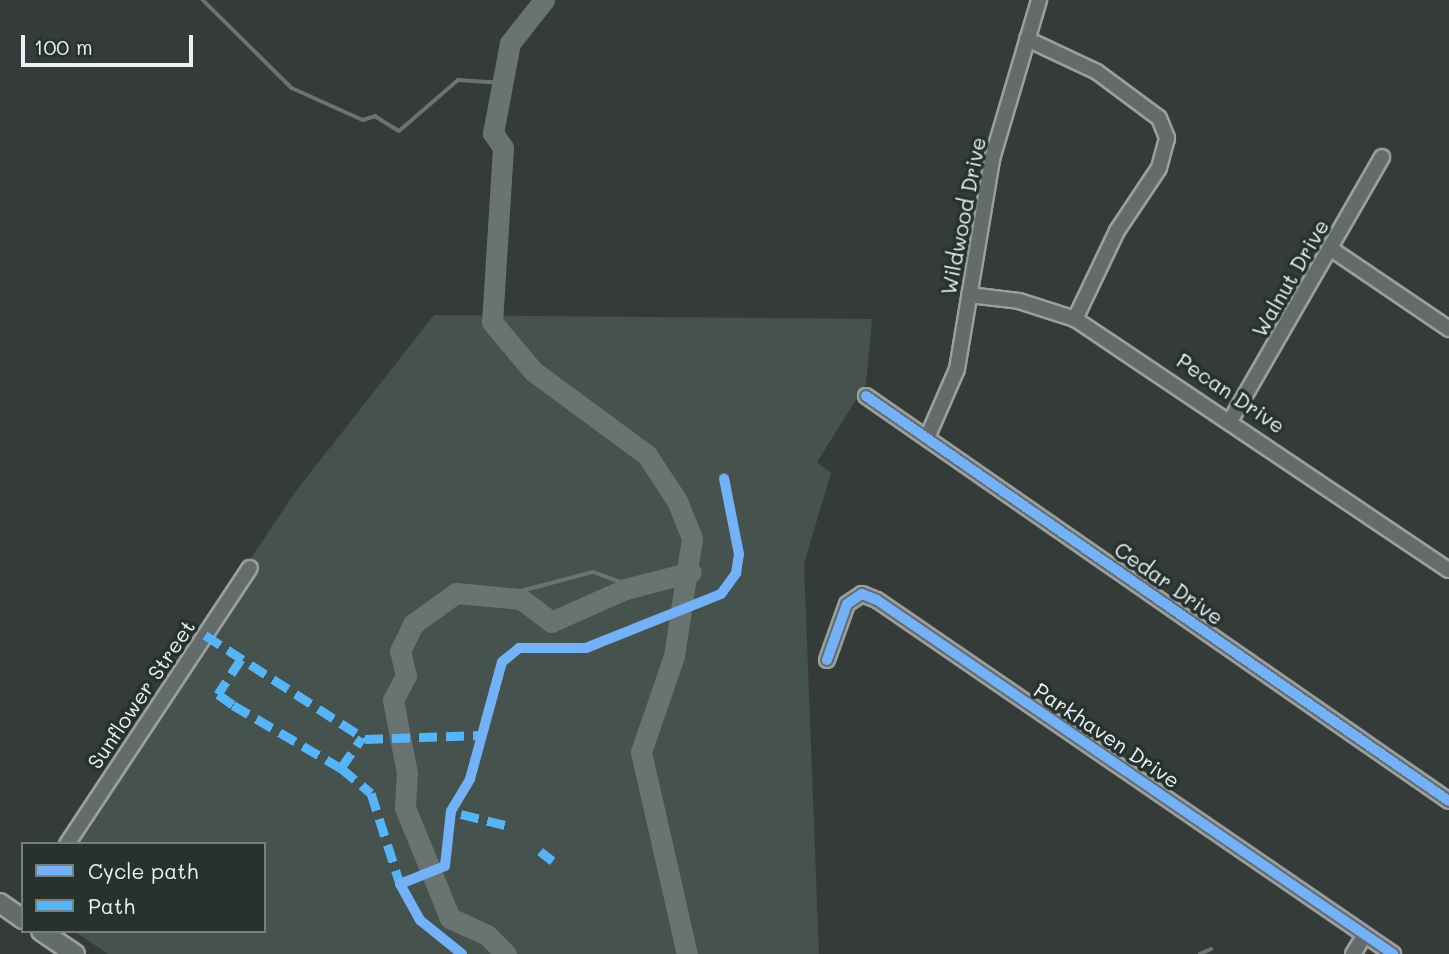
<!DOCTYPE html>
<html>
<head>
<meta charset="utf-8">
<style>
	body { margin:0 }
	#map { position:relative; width:1449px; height:954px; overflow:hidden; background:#353b38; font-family:Mali,sans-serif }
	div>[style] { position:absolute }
	.green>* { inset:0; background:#46524e }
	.stream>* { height:3.5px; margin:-1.75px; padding:0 1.75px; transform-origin:1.75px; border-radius:1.75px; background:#687372 }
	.river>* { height:21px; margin:-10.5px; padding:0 10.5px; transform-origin:10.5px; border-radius:10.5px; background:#687372 }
	.roads { filter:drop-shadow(2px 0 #9a9f9f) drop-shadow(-2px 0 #9a9f9f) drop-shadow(0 2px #9a9f9f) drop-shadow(0 -2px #9a9f9f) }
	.minor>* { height:14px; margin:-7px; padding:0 7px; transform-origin:7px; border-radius:7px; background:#646b6b }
	.tertiary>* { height:18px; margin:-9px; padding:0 9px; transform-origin:9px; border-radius:9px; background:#646b6b }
	.quiet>* { height:9px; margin-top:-4.5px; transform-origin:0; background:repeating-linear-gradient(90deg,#56b5f8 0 18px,transparent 0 27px) }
	.cycleway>* { height:10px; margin:-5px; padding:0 5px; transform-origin:5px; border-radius:5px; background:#73b2f8 }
	span { translate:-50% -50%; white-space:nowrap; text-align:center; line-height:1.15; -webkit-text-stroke:7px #26332d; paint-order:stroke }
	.street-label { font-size:21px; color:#e8f1f8 }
	.legend { position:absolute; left:21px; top:842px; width:245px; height:91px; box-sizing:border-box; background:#26332d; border:2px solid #747f7e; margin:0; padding:9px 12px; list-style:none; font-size:21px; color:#e8f1f8 }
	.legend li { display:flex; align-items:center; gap:14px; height:35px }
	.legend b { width:35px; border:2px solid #747f7e }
	.scale { position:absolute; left:21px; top:35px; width:172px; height:32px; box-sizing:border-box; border:4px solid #e8f1f8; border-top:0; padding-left:9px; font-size:21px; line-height:24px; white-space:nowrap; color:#e8f1f8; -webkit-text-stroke:5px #26332d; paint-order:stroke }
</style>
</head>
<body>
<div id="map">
	<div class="green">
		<i style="clip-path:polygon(434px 315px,872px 319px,866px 384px,817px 462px,831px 473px,804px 564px,819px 954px,108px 954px,74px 931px,264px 931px,264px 844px,59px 844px,296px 491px)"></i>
	</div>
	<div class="stream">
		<i style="left:203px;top:0;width:125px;rotate:44.7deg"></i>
		<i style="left:292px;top:88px;width:78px;rotate:24.3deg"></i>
		<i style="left:363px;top:120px;width:13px;rotate:-18deg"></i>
		<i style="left:375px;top:116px;width:28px;rotate:32deg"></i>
		<i style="left:399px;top:131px;width:78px;rotate:-40.8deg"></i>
		<i style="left:458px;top:80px;width:45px;rotate:3.8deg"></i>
		<i style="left:506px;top:595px;width:90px;rotate:-14.8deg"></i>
		<i style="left:593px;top:572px;width:45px;rotate:19.7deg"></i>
		<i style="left:1200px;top:954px;width:12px;rotate:-24deg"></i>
	</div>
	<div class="river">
		<i style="left:544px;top:0;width:55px;rotate:128.3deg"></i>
		<i style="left:510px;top:43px;width:92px;rotate:100.7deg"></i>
		<i style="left:493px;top:133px;width:18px;rotate:56deg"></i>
		<i style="left:503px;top:148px;width:174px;rotate:93.6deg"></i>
		<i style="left:492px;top:322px;width:64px;rotate:50.1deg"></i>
		<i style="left:533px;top:371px;width:142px;rotate:36.4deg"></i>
		<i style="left:647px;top:455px;width:55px;rotate:56.9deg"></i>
		<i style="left:677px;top:501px;width:40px;rotate:68deg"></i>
		<i style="left:692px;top:538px;width:119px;rotate:98.7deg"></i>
		<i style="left:674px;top:656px;width:102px;rotate:109deg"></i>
		<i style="left:641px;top:752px;width:207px;rotate:77.2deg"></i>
		<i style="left:506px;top:954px;width:27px;rotate:-135deg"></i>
		<i style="left:487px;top:935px;width:41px;rotate:-155.3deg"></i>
		<i style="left:450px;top:918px;width:119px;rotate:-112.2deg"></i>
		<i style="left:405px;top:808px;width:35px;rotate:-87deg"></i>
		<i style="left:407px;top:773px;width:74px;rotate:-100.9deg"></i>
		<i style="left:393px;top:700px;width:27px;rotate:-62deg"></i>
		<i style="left:406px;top:676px;width:26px;rotate:-103deg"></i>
		<i style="left:400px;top:651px;width:30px;rotate:-64deg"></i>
		<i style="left:413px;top:624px;width:53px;rotate:-35.8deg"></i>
		<i style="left:456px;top:593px;width:65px;rotate:5.3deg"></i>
		<i style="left:521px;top:599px;width:38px;rotate:37deg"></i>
		<i style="left:551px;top:622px;width:81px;rotate:-24deg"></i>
		<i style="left:625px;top:589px;width:68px;rotate:-14.4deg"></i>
	</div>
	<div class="roads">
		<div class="minor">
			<i style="left:1027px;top:39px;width:77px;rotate:25.2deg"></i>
			<i style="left:1097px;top:72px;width:77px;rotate:36.6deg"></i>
			<i style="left:1159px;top:118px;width:22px;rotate:68deg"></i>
			<i style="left:1167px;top:138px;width:31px;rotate:105deg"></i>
			<i style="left:1159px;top:168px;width:76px;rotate:123.7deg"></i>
			<i style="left:1117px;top:231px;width:98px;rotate:115.5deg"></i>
			<i style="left:1331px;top:249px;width:143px;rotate:34.1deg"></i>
			<i style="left:969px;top:295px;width:50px;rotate:6.8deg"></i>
			<i style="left:1019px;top:301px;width:59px;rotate:17.8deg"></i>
			<i style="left:1075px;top:319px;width:450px;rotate:33.9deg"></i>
			<i style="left:866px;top:396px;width:710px;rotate:34.79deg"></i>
			<i style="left:1232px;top:418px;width:301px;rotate:-60.1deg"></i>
			<i style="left:927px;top:438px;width:75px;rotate:-66.5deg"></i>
			<i style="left:957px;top:369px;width:213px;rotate:-80.5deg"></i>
			<i style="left:992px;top:159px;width:166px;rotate:-73.5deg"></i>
			<i style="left:827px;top:660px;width:59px;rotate:-70.3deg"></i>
			<i style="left:847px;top:604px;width:18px;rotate:-34deg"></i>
			<i style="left:862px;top:594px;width:16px;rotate:22deg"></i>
			<i style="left:877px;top:600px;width:626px;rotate:34.45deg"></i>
			<i style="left:67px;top:844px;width:331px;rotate:-56.5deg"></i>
			<i style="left:1353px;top:954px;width:22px;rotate:-58deg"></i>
		</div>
		<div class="tertiary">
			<i style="left:0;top:903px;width:28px;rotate:35deg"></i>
			<i style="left:41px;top:931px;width:41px;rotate:34.1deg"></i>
		</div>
	</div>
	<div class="quiet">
		<i style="left:205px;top:635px;width:191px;rotate:33deg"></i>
		<i style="left:365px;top:739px;width:117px;rotate:-2deg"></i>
		<i style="left:241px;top:659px;width:42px;rotate:123.3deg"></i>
		<i style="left:218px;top:694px;width:19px;rotate:36deg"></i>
		<i style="left:233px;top:705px;width:125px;rotate:30.3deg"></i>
		<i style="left:341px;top:768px;width:37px;rotate:-55deg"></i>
		<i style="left:341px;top:768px;width:39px;rotate:40deg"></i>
		<i style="left:371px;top:793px;width:96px;rotate:72.3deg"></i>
		<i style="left:461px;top:814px;width:49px;rotate:14deg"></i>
		<i style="left:540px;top:851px;width:16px;rotate:38deg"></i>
	</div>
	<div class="cycleway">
		<i style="left:866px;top:396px;width:710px;rotate:34.79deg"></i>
		<i style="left:827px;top:660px;width:59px;rotate:-70.3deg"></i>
		<i style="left:847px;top:604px;width:18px;rotate:-34deg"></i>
		<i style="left:862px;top:594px;width:16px;rotate:22deg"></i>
		<i style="left:877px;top:600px;width:626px;rotate:34.45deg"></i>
		<i style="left:462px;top:954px;width:54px;rotate:-141deg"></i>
		<i style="left:420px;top:920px;width:41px;rotate:-119.1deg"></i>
		<i style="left:400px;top:884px;width:48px;rotate:-21.8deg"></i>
		<i style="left:445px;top:866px;width:55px;rotate:-83.8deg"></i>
		<i style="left:451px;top:811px;width:37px;rotate:-59deg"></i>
		<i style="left:470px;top:779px;width:121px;rotate:-74.7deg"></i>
		<i style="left:502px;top:662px;width:22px;rotate:-39deg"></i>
		<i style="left:519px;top:648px;width:67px"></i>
		<i style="left:586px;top:648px;width:145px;rotate:-21.8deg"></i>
		<i style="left:721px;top:594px;width:26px;rotate:-54deg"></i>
		<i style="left:736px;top:573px;width:19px;rotate:-81deg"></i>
		<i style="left:739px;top:554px;width:77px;rotate:-101.2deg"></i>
	</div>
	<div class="street-label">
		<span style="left:963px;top:216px;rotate:-79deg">Wildwood Drive</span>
		<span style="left:1290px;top:278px;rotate:-60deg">Walnut Drive</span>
		<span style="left:1231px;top:393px;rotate:34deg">Pecan Drive</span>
		<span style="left:1169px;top:583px;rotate:35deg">Cedar Drive</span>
		<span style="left:141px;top:694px;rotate:-56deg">Sunflower Street</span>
		<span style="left:1107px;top:735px;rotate:34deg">Parkhaven Drive</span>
	</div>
	<ul class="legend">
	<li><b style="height:9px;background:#73b2f8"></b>Cycle path</li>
	<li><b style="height:9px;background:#56b5f8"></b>Path</li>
	</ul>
	<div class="scale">100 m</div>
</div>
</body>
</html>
